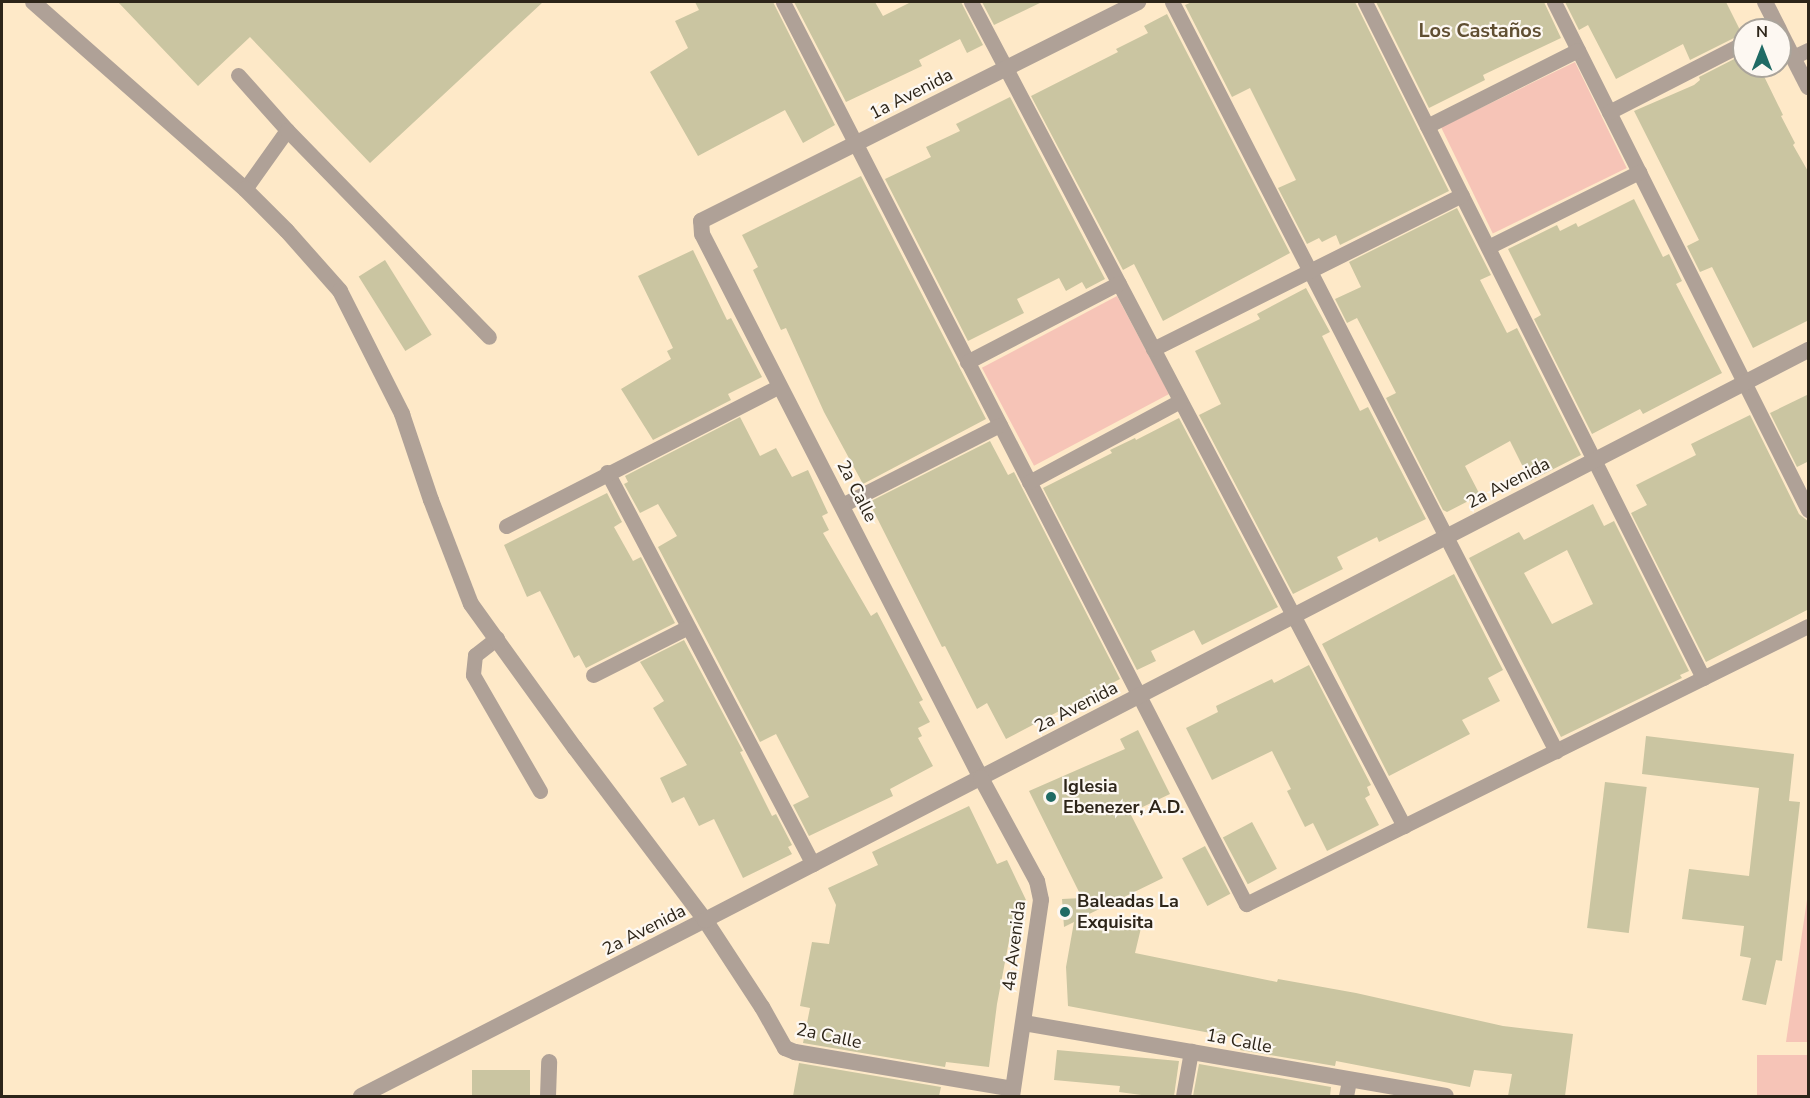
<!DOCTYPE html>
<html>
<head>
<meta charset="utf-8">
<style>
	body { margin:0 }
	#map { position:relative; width:1810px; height:1098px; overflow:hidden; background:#fee9c8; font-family:"Nunito Sans",sans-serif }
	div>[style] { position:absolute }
	.green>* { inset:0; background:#f6c4b7; transform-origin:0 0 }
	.building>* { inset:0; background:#cac5a1; transform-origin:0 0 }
	.service>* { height:15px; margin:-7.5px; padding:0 7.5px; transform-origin:7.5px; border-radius:7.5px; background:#afa197 }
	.minor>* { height:16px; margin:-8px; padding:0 8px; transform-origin:8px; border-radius:8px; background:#afa197 }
	.tertiary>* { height:16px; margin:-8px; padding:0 8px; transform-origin:8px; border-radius:8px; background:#afa197 }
	.dots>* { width:16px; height:16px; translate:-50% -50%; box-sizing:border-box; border:3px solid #fdf8f2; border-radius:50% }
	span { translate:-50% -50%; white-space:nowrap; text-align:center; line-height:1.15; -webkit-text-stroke:4.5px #fdf8f2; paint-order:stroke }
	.street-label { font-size:18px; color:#2d2519 }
	.poi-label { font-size:18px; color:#2d2519; font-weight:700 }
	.left { translate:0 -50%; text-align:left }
	.neighbourhood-label { font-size:20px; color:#604f32; font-weight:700 }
	.frame { position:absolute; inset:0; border:3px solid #2d2519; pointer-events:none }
	.north { position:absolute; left:1732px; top:18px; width:60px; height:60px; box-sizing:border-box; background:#fdf8f2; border:2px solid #aaa49b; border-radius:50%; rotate:0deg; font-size:16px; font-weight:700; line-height:24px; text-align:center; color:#2d2519 }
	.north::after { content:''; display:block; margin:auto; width:21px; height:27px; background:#206b65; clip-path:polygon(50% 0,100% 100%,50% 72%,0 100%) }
</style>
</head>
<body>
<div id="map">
	<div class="green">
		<i style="left:1575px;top:62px;width:118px;height:149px;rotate:64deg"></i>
		<i style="left:1117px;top:296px;width:111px;height:153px;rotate:62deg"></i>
		<i style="clip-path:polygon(1808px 893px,1808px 1042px,1786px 1042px)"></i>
		<i style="left:1757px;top:1055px;width:51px;height:41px"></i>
	</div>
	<div class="building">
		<i style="clip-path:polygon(118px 2px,543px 2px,370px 163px,250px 37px,198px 86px)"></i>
		<i style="clip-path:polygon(695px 2px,773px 2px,835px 125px,803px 143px,785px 110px,698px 156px,650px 72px,688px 48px,675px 21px,699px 10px)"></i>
		<i style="clip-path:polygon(794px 2px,875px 2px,883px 16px,911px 2px,961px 2px,983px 45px,967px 53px,960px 39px,919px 60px,922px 66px,846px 102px)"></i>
		<i style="clip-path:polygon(982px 2px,1042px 2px,994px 25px)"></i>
		<i style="clip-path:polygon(1192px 2px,1355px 2px,1449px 191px,1340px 245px,1336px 235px,1322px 242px,1319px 238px,1307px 244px,1278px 188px,1296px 180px,1250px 88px,1232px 97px,1185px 5px)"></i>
		<i style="clip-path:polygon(1376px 2px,1544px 2px,1561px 38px,1483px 75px,1485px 80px,1429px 108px)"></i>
		<i style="clip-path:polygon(1565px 2px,1726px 2px,1742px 34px,1690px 60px,1683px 44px,1616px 79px,1588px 25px,1579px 30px)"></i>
		<i style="clip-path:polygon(1167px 14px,1290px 253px,1163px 321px,1134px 264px,1123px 270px,1031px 96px,1118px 52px,1116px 49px,1148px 33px,1144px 26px)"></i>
		<i style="clip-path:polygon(1744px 54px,1744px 66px,1759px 66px,1783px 115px,1781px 116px,1795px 143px,1793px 145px,1809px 173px,1809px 320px,1753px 348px,1712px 267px,1700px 272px,1687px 246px,1699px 240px,1634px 111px,1694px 85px,1700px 80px,1699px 77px)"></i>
		<i style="clip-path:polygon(1010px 97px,1105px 279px,1086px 289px,1082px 282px,1066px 291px,1059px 278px,1017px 299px,1024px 313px,968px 341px,885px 179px,931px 157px,926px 147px,960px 131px,956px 124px)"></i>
		<i style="clip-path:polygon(861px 176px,986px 419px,863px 484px,824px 412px,786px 328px,781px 330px,753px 270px,758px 267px,742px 235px)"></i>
		<i style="clip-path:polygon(1634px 199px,1663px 257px,1669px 254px,1682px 281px,1676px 284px,1722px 373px,1643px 414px,1640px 409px,1592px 434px,1534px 319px,1541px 315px,1508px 249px,1557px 225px,1560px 231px,1576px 223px,1578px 227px)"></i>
		<i style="clip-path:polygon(1457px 208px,1491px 275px,1480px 280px,1507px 333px,1517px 328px,1581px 455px,1530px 481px,1510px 441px,1465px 466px,1480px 495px,1447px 512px,1443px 510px,1386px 398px,1396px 393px,1357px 318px,1347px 323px,1335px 299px,1361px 287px,1349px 262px)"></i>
		<i style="clip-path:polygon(693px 250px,727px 320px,731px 318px,762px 377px,728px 394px,731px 400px,653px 440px,621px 389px,671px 359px,667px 351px,673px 348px,638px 276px)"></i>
		<i style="left:385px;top:260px;width:88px;height:31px;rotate:58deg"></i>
		<i style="clip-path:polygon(1306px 288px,1330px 332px,1322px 336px,1360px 411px,1368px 407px,1426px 519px,1379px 542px,1377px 537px,1337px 557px,1343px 569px,1293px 594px,1199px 415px,1221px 404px,1195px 351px,1260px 319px,1257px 314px)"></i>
		<i style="clip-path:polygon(1809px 394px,1809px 461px,1797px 467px,1770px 413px)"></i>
		<i style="clip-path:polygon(1750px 415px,1799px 514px,1809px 522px,1809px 609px,1706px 662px,1631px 513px,1647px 505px,1636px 485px,1696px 455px,1691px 444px)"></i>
		<i style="clip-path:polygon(740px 417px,760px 456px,776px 448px,792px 477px,808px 470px,828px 513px,822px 516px,829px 530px,823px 533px,871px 616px,877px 612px,923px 700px,919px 702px,930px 722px,918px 728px,922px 736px,918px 738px,933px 766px,890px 789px,893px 796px,809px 836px,793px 805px,809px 797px,776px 734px,760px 742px,658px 547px,677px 536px,658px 504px,640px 513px,624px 484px,628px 482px,625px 476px)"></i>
		<i style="clip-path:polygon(1179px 418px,1278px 607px,1202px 645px,1194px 630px,1151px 651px,1156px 661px,1137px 670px,1043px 488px,1112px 453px,1110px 450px,1135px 438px,1136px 440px)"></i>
		<i style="clip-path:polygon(990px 441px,1008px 475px,1014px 472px,1120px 679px,1006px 739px,987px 703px,977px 709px,945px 646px,942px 647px,869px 502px)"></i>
		<i style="clip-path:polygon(607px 493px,622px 522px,614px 527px,633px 561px,641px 557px,675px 623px,586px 668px,579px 655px,574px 658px,540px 591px,527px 597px,504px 545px)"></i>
		<i style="clip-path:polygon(evenodd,1593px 504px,1604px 526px,1614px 521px,1689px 671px,1680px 675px,1682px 678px,1561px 737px,1469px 558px,1519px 532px,1524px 540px,1593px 504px,1567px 550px,1593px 604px,1552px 624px,1524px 573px,1567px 550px)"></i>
		<i style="clip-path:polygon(1454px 574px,1503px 670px,1488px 678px,1500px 701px,1462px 720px,1470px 734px,1389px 776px,1322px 644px)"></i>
		<i style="clip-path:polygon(684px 640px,743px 751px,740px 752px,772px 816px,776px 814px,792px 845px,788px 847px,792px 854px,743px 878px,714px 819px,699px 826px,684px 797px,672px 803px,660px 778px,687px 765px,653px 708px,664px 701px,640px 662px)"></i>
		<i style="clip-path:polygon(1309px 665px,1371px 785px,1367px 787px,1370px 795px,1365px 798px,1379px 825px,1327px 851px,1313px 823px,1305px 827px,1287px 791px,1291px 789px,1272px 751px,1212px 780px,1186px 728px,1218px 712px,1216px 706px,1272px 679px,1274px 683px)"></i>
		<i style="clip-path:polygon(1138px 730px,1170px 794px,1130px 813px,1163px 878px,1085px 916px,1141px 928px,1135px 953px,1277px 982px,1278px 979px,1356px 993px,1503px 1026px,1573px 1034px,1565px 1096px,1508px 1096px,1512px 1074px,1474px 1070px,1470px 1087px,1336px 1061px,1335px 1066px,1240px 1050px,1242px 1039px,1068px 1006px,1066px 967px,1074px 922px,1064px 927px,1062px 899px,1082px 898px,1029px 791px,1125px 749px,1120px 739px)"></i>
		<i style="clip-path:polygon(1646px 736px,1794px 754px,1789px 801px,1800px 802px,1782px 961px,1776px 960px,1766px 1005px,1742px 1000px,1751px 958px,1740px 956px,1744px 926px,1682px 919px,1689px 869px,1749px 876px,1759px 788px,1642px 774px)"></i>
		<i style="left:1605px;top:782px;width:42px;height:147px;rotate:7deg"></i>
		<i style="clip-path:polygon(969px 806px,997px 864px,1007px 860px,1026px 900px,1016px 904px,997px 1004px,989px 1067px,946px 1062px,945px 1067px,803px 1043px,810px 1008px,800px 1006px,812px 942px,829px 944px,836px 905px,828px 888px,878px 865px,872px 852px)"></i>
		<i style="left:1252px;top:822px;width:53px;height:33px;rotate:62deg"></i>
		<i style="left:1205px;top:846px;width:54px;height:26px;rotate:62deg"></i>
		<i style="clip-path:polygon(1057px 1050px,1179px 1061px,1174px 1096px,1149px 1096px,1119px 1092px,1120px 1086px,1054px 1080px)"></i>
		<i style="clip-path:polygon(799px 1063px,941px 1087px,939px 1096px,793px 1096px)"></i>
		<i style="clip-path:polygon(1199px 1064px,1331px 1087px,1330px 1096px,1193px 1096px)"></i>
		<i style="left:472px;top:1070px;width:58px;height:26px"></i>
	</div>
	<div class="service">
		<i style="left:783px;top:2px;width:1014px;rotate:62.83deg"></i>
		<i style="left:1246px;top:904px;width:627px;rotate:-26.32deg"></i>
		<i style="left:971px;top:2px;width:931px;rotate:62.28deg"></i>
		<i style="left:1172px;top:2px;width:842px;rotate:62.86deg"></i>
		<i style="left:1365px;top:2px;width:756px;rotate:63.43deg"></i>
		<i style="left:1554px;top:2px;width:568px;rotate:63.43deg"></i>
		<i style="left:1793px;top:57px;width:17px;rotate:-25deg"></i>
		<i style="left:238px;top:75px;width:74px;rotate:48.3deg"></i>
		<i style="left:287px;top:130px;width:72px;rotate:125.4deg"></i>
		<i style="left:1609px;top:112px;width:152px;rotate:-27.1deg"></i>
		<i style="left:1427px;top:126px;width:169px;rotate:-26.7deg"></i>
		<i style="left:287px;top:130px;width:289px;rotate:45.7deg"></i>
		<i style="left:1488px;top:247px;width:169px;rotate:-26.4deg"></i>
		<i style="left:1153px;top:349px;width:345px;rotate:-26.5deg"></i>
		<i style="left:967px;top:362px;width:171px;rotate:-27.5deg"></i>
		<i style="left:607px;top:472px;width:443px;rotate:62.3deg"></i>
		<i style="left:1029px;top:482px;width:171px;rotate:-28.2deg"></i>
		<i style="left:842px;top:505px;width:177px;rotate:-26.9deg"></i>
		<i style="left:506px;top:526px;width:307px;rotate:-27.1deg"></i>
		<i style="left:497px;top:638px;width:28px;rotate:142deg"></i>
		<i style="left:475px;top:655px;width:20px;rotate:96deg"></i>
		<i style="left:473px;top:675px;width:134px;rotate:60deg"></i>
		<i style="left:593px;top:675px;width:106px;rotate:-26.8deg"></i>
		<i style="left:1183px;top:1096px;width:46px;rotate:-79.9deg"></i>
		<i style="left:1346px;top:1096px;width:15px;rotate:-79deg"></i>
	</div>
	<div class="minor">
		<i style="left:981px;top:778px;width:611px;rotate:-117.15deg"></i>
		<i style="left:702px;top:234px;width:13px;rotate:-94deg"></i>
		<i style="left:701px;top:221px;width:489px;rotate:-26.6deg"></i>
		<i style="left:1024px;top:1023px;width:428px;rotate:9.8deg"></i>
		<i style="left:361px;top:1096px;width:386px;rotate:-27.1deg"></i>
		<i style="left:705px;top:920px;width:104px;rotate:56.8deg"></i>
		<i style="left:762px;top:1007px;width:47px;rotate:60.7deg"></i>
		<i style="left:785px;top:1048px;width:11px;rotate:22deg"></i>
		<i style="left:795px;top:1052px;width:221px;rotate:9.6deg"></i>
		<i style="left:548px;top:1096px;width:34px;rotate:-88deg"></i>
	</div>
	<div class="tertiary">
		<i style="left:33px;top:2px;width:283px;rotate:41.4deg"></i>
		<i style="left:245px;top:189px;width:59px;rotate:45deg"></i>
		<i style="left:287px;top:231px;width:80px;rotate:48.5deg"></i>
		<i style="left:340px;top:291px;width:138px;rotate:63.2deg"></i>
		<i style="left:402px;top:414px;width:91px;rotate:71.4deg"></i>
		<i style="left:431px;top:500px;width:111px;rotate:69deg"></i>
		<i style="left:471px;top:604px;width:178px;rotate:54.2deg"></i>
		<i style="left:575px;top:748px;width:216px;rotate:52.9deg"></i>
		<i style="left:705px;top:920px;width:1242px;rotate:-27.33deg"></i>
		<i style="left:1765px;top:2px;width:31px;rotate:63deg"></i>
		<i style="left:1780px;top:32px;width:62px;rotate:63deg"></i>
		<i style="left:981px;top:778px;width:117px;rotate:61.5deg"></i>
		<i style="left:1037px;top:881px;width:19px;rotate:78deg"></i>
		<i style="left:1041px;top:900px;width:198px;rotate:98.4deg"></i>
	</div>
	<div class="dots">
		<i style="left:1051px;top:797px;background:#206b65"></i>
		<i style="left:1065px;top:912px;background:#206b65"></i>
	</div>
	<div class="street-label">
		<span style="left:911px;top:94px;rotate:-27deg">1a Avenida</span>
		<span style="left:1508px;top:483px;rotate:-27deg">2a Avenida</span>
		<span style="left:857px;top:491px;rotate:63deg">2a Calle</span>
		<span style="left:1076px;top:707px;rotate:-27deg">2a Avenida</span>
		<span style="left:644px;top:930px;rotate:-27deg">2a Avenida</span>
		<span style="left:1014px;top:946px;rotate:-83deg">4a Avenida</span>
		<span style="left:829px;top:1036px;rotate:12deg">2a Calle</span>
		<span style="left:1239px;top:1041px;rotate:11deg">1a Calle</span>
	</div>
	<div class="poi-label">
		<span class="left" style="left:1063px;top:797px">Iglesia<br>Ebenezer, A.D.</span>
		<span class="left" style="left:1077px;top:912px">Baleadas La<br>Exquisita</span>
	</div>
	<div class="neighbourhood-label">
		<span style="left:1480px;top:30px">Los Castaños</span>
	</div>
	<div class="frame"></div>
	<div class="north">N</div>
</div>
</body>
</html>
